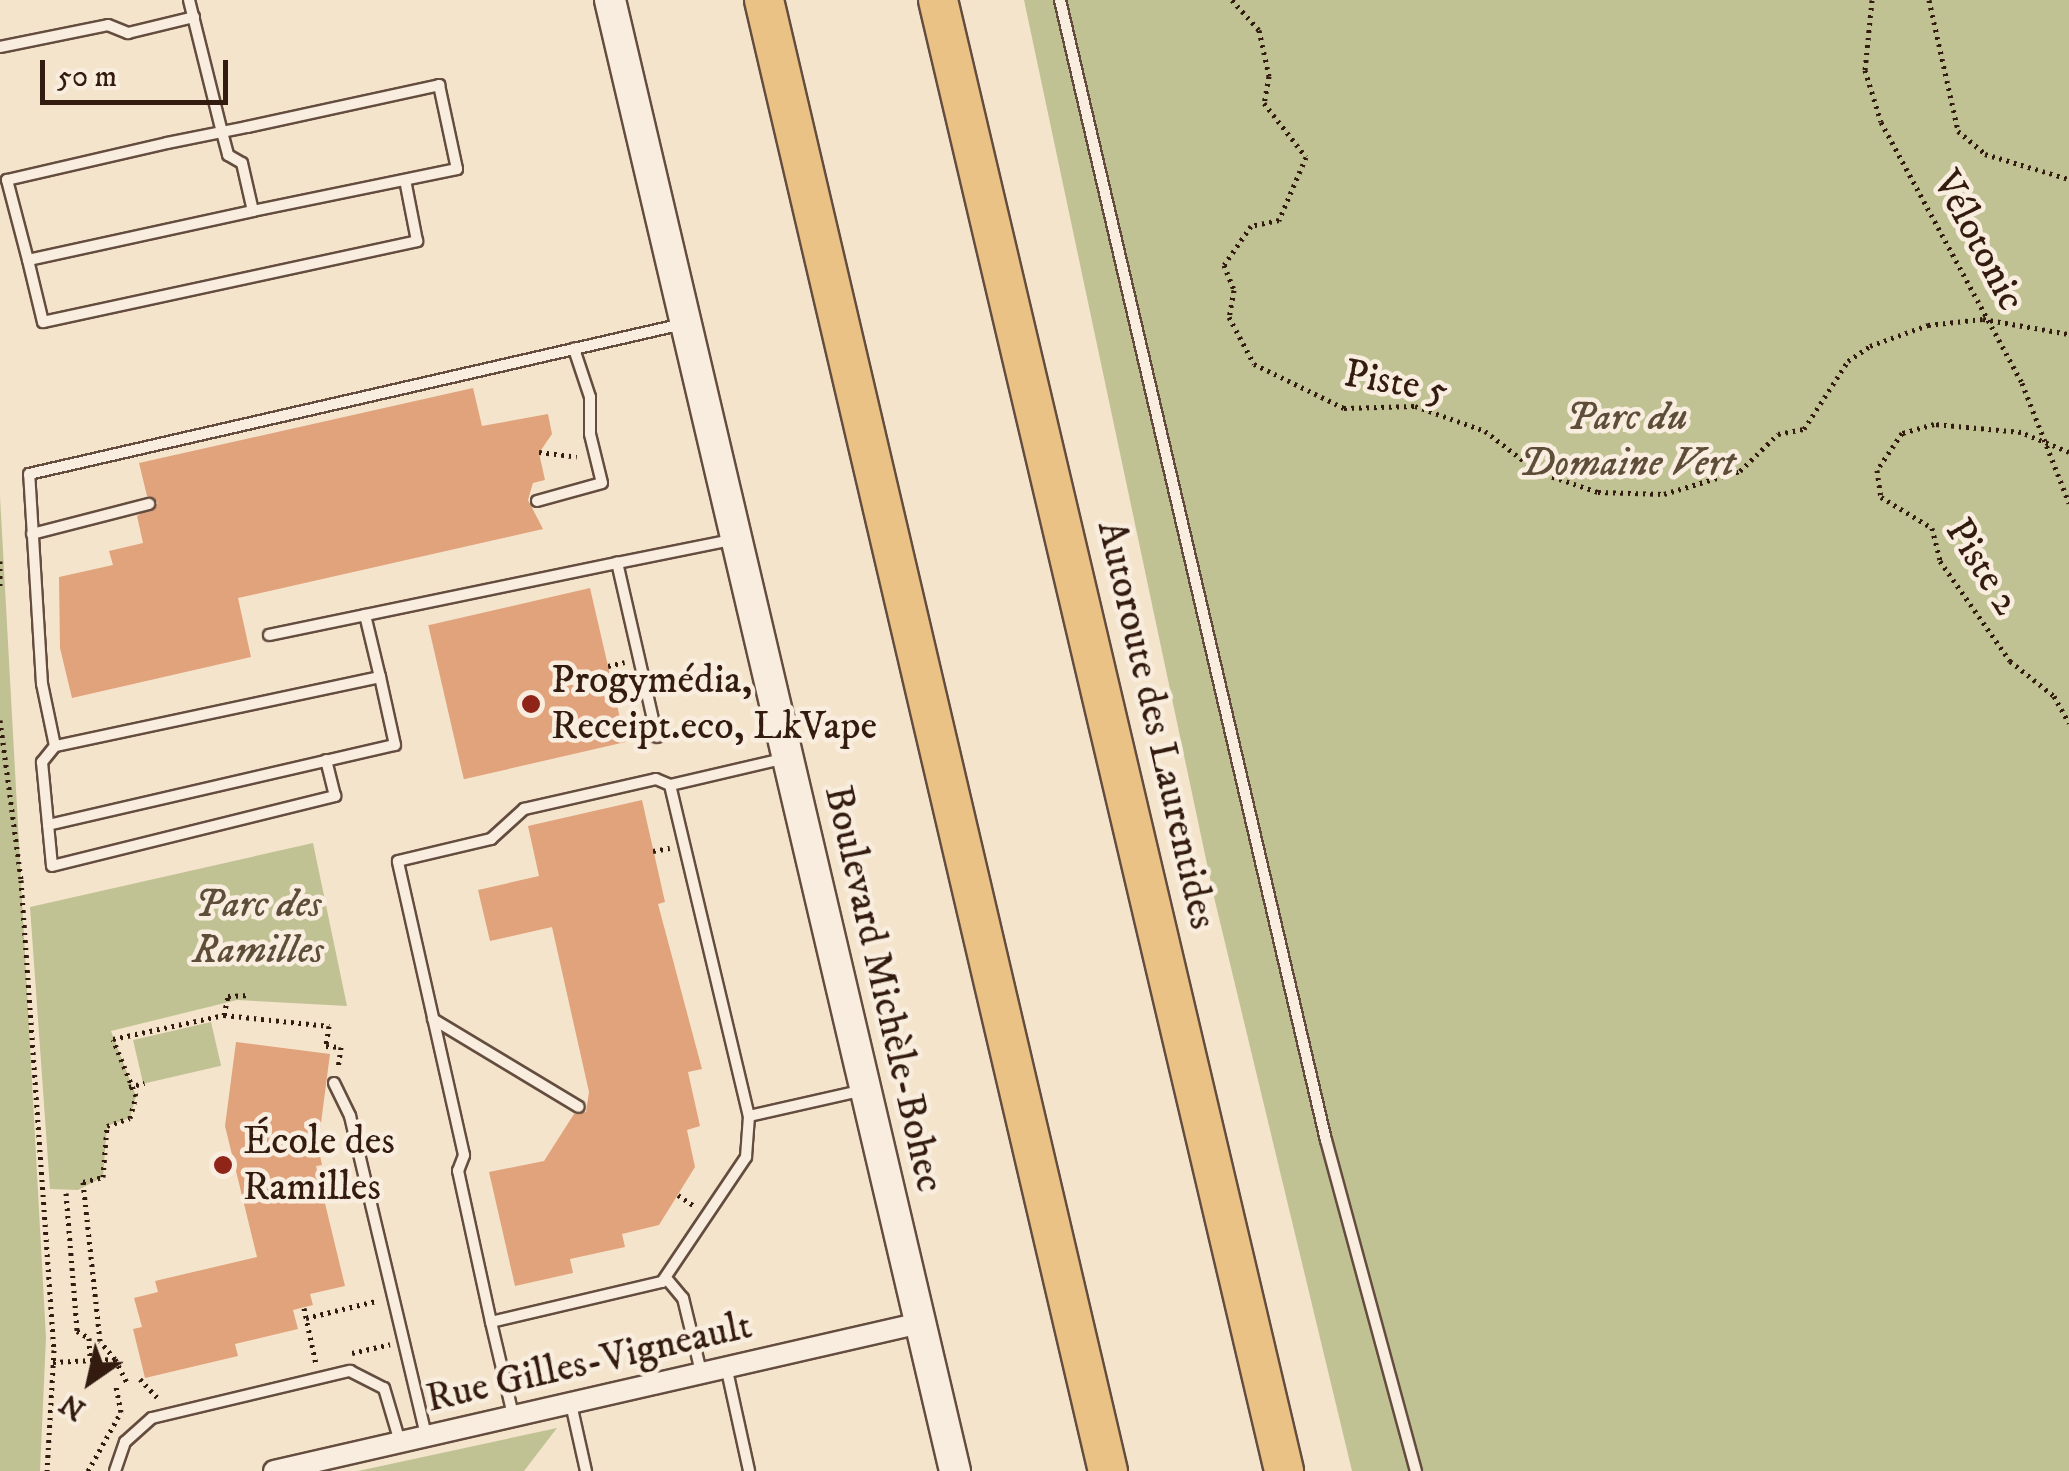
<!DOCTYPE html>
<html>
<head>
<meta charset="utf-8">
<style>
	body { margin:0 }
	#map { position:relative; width:2069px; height:1471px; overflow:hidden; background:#f5e4cc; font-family:"IM FELL DW Pica",serif }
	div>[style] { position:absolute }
	.green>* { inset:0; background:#c1c294; transform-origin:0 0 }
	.building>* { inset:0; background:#e1a37c; transform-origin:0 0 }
	.path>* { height:5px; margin-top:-2.5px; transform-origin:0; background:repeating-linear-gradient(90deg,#331b10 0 2.5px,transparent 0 7.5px) }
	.roads { filter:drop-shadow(2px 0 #644d3f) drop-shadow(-2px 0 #644d3f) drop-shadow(0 2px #644d3f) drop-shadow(0 -2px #644d3f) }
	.lane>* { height:10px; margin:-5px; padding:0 5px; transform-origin:5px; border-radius:5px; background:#f8edde }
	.street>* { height:20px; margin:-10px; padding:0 10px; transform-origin:10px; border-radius:10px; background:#f8edde }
	.secondary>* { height:30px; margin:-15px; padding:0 15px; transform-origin:15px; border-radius:15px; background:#f8edde }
	.highway>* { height:38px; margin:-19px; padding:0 19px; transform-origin:19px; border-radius:19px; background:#eac286 }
	.dots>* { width:28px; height:28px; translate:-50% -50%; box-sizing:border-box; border:5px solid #f8edde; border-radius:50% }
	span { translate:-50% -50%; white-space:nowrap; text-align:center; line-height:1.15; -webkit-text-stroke:9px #f8edde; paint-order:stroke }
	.street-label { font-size:40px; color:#331b10 }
	.park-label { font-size:40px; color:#5e4d38; font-style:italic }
	.poi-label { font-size:40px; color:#331b10 }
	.left { translate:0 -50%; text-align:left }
	.north { position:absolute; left:40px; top:1331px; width:100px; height:100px; -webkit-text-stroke:8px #f8edde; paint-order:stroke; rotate:214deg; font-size:28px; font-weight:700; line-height:40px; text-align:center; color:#331b10 }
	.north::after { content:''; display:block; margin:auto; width:35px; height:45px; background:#331b10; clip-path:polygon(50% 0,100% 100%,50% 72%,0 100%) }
	.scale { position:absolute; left:40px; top:60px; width:188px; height:45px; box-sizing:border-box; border:5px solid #331b10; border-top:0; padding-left:12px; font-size:30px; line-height:35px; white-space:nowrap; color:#331b10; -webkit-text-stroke:8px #f8edde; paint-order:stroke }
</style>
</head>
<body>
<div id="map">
	<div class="green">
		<i style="clip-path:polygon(1024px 0,2069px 0,2069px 1471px,1352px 1471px,1214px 897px)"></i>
		<i style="clip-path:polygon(0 496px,46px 1338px,40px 1471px,0 1471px)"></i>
		<i style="clip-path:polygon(313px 843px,347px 1006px,237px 1000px,111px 1031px,136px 1096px,130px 1118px,107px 1126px,103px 1177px,78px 1190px,50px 1189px,30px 907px)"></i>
		<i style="left:211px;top:1022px;width:45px;height:80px;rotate:77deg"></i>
		<i style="clip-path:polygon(557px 1428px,524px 1471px,358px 1471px)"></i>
	</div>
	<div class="building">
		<i style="clip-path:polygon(473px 388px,482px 426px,548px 414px,552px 434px,539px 453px,545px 480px,533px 483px,528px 500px,543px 529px,238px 598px,251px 657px,72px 698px,60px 648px,59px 577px,113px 565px,109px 551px,143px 543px,137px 516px,158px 503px,147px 496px,139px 463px)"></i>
		<i style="left:590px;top:588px;width:158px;height:166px;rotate:77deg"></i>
		<i style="clip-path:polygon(642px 800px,665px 902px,658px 904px,702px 1069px,688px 1072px,700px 1126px,687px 1130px,695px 1167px,659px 1225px,622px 1234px,625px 1247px,570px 1259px,573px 1273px,515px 1286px,489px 1172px,544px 1161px,574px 1114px,586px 1112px,589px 1092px,552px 927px,490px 941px,478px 890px,539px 876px,528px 826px)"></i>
		<i style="clip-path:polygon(236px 1042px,330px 1054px,318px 1146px,322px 1165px,316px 1166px,345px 1286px,310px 1294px,313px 1305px,293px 1310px,298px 1329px,235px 1344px,238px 1356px,145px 1378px,133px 1329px,142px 1327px,134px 1298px,158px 1292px,155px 1281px,257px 1257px,225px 1126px)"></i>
	</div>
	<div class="path">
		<i style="left:1232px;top:0;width:40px;rotate:48deg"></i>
		<i style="left:1259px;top:30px;width:47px;rotate:77.7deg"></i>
		<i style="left:1269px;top:76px;width:27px;rotate:100deg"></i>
		<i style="left:1264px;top:103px;width:68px;rotate:52.1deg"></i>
		<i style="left:1306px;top:157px;width:69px;rotate:113.2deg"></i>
		<i style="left:1279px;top:220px;width:29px;rotate:168deg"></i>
		<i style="left:1251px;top:226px;width:47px;rotate:124.7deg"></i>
		<i style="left:1224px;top:265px;width:27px;rotate:68deg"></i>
		<i style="left:1234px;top:290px;width:27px;rotate:100deg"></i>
		<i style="left:1229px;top:317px;width:53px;rotate:62deg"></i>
		<i style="left:1254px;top:364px;width:100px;rotate:26.1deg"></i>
		<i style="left:1344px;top:408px;width:71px;rotate:-1.6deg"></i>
		<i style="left:1415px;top:406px;width:74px;rotate:19.7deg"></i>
		<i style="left:1485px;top:431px;width:67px;rotate:37.7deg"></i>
		<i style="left:1538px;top:472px;width:63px;rotate:18.4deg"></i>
		<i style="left:1598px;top:492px;width:66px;rotate:1.7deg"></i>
		<i style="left:1664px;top:494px;width:79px;rotate:-16.8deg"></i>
		<i style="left:1740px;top:471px;width:53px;rotate:-44.2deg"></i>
		<i style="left:1778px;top:434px;width:26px;rotate:-11deg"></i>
		<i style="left:1804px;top:429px;width:81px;rotate:-57.1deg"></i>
		<i style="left:1848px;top:361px;width:27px;rotate:-34deg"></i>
		<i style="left:1870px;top:346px;width:62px;rotate:-19.9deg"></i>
		<i style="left:1928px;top:325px;width:55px;rotate:-6.2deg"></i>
		<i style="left:1983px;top:319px;width:87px;rotate:9.9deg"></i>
		<i style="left:1872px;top:0;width:70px;rotate:95.7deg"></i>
		<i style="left:1865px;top:70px;width:54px;rotate:72.9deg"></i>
		<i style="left:1881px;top:122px;width:297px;rotate:61.6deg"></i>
		<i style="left:2022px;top:383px;width:129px;rotate:68.6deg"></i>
		<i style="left:1929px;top:0;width:134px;rotate:77.5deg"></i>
		<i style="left:1958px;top:131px;width:35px;rotate:40deg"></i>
		<i style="left:1985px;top:154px;width:88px;rotate:16.6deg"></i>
		<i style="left:539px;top:452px;width:38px;rotate:7deg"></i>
		<i style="left:2069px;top:452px;width:52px;rotate:-157.4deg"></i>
		<i style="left:2021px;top:432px;width:87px;rotate:-174.7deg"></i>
		<i style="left:1934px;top:424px;width:33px;rotate:164deg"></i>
		<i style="left:1902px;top:433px;width:45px;rotate:124deg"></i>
		<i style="left:1877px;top:470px;width:27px;rotate:82deg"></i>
		<i style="left:1881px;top:497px;width:60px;rotate:31.3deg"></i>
		<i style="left:1932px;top:528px;width:34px;rotate:76deg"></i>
		<i style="left:1940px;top:561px;width:122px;rotate:55deg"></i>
		<i style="left:2010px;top:661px;width:56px;rotate:38.5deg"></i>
		<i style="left:2054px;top:696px;width:31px;rotate:61deg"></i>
		<i style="left:0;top:561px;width:26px;rotate:90deg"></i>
		<i style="left:608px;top:666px;width:17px;rotate:-13deg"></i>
		<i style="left:0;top:720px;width:161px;rotate:82.5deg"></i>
		<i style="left:21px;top:880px;width:471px;rotate:86deg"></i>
		<i style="left:54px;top:1350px;width:121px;rotate:93.3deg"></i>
		<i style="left:653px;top:851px;width:17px;rotate:-10deg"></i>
		<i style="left:224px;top:1015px;width:19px;rotate:-78deg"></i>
		<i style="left:228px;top:996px;width:21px;rotate:-3deg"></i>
		<i style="left:129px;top:1087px;width:16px;rotate:-15deg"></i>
		<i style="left:66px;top:1193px;width:138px;rotate:85.4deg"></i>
		<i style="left:77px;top:1331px;width:14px;rotate:30deg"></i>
		<i style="left:89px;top:1338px;width:21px;rotate:87deg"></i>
		<i style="left:678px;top:1195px;width:22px;rotate:34deg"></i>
		<i style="left:304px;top:1308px;width:57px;rotate:77.9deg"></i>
		<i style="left:306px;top:1318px;width:72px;rotate:-13.7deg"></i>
		<i style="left:352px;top:1353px;width:39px;rotate:-13deg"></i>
		<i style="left:115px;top:1359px;width:23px;rotate:-130deg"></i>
		<i style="left:100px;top:1341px;width:160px;rotate:-96.1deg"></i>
		<i style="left:83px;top:1182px;width:21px;rotate:-14deg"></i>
		<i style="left:103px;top:1177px;width:51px;rotate:-85.5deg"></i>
		<i style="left:107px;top:1126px;width:24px;rotate:-19deg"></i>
		<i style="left:130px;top:1118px;width:23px;rotate:-75deg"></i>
		<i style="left:136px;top:1096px;width:61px;rotate:-112deg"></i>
		<i style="left:113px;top:1039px;width:114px;rotate:-12.2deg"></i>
		<i style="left:224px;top:1015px;width:106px;rotate:6deg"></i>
		<i style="left:329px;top:1026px;width:20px;rotate:99deg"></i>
		<i style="left:326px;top:1046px;width:15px;rotate:4deg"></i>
		<i style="left:341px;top:1047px;width:22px;rotate:98deg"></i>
		<i style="left:53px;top:1362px;width:62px;rotate:-2.8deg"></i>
		<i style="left:115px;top:1359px;width:27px;rotate:63deg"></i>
		<i style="left:140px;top:1379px;width:25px;rotate:47deg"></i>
		<i style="left:88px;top:1471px;width:68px;rotate:-60.8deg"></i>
		<i style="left:121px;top:1412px;width:26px;rotate:-101deg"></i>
	</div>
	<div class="roads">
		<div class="lane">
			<i style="left:189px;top:0;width:136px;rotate:76deg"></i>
			<i style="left:222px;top:132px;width:24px;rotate:75deg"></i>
			<i style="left:228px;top:155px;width:16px;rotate:30deg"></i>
			<i style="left:242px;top:163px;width:49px;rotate:77.1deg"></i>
			<i style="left:253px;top:211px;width:230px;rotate:167.7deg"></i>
			<i style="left:28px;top:260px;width:83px;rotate:-104.7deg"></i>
			<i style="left:7px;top:180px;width:164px;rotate:-13deg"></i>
			<i style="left:167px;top:143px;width:82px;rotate:-11.3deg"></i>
			<i style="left:247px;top:127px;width:197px;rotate:-12.3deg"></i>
			<i style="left:439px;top:85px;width:86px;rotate:77.9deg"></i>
			<i style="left:457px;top:169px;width:208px;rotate:168.4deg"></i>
			<i style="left:1060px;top:0;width:1171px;rotate:76.87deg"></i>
			<i style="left:1326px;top:1140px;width:343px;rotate:74.8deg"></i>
			<i style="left:0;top:47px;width:110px;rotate:-11.5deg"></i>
			<i style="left:108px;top:25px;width:22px;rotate:22deg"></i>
			<i style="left:128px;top:33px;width:68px;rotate:-13.6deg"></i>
			<i style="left:28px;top:260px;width:64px;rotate:76.4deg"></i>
			<i style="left:43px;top:322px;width:383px;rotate:-12.2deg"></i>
			<i style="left:417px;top:241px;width:62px;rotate:-101.1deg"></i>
			<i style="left:537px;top:501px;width:67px;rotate:-15.5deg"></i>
			<i style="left:602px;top:483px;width:50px;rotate:-103.8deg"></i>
			<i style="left:590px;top:434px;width:37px;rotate:-90deg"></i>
			<i style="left:590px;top:397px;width:51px;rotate:-108.4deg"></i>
			<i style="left:32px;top:534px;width:121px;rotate:-14.4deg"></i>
			<i style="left:365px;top:615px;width:64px;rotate:76.4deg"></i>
			<i style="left:380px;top:677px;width:332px;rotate:168deg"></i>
			<i style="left:55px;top:746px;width:63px;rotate:-101.8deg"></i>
			<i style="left:42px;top:684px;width:210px;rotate:-93.5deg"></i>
			<i style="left:29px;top:474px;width:671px;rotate:-12.92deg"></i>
			<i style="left:269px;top:635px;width:355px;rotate:-11.7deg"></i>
			<i style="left:657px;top:737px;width:179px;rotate:-102.9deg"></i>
			<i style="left:617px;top:563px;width:116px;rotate:-11.4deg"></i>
			<i style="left:55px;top:746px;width:21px;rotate:129deg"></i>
			<i style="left:42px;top:762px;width:104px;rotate:84.5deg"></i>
			<i style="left:52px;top:866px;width:292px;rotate:-13.9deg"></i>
			<i style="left:335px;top:796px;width:37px;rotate:-104deg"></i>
			<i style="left:782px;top:759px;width:115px;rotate:166.9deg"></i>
			<i style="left:670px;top:785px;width:340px;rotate:76.6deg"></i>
			<i style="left:749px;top:1116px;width:118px;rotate:-12.7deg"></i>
			<i style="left:48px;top:825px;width:356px;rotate:-13deg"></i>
			<i style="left:395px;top:745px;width:70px;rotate:-102.4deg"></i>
			<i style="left:433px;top:1019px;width:170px;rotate:31.1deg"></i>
			<i style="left:334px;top:1083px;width:37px;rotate:64deg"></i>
			<i style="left:350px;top:1116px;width:329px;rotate:76.6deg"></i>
			<i style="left:666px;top:1278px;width:26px;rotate:50deg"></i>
			<i style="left:683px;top:1298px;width:76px;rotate:76.3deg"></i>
			<i style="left:491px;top:1322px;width:155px;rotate:-102.3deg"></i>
			<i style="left:458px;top:1171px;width:17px;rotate:-69deg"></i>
			<i style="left:464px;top:1155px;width:301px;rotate:-102.7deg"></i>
			<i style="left:398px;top:861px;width:96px;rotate:-13.3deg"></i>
			<i style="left:491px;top:839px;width:45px;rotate:-42.3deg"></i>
			<i style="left:524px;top:809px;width:135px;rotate:-12.8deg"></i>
			<i style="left:656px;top:779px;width:15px;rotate:23deg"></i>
			<i style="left:726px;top:1366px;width:107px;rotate:77.6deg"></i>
			<i style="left:571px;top:1404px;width:69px;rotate:77.4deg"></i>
			<i style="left:513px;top:1415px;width:96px;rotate:-103.3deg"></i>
			<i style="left:491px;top:1322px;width:176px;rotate:-13.2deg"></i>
			<i style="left:662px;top:1282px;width:151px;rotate:-56.1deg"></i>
			<i style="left:746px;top:1157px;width:41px;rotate:-85.8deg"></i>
			<i style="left:115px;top:1471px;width:31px;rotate:-71deg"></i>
			<i style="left:125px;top:1442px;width:36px;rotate:-42deg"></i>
			<i style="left:152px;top:1418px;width:204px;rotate:-13.4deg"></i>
			<i style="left:350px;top:1371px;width:38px;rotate:27deg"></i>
			<i style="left:384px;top:1388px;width:56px;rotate:73.5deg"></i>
		</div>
		<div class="street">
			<i style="left:274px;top:1471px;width:663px;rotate:-12.9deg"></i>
		</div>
		<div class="secondary">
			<i style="left:610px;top:0;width:1511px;rotate:76.8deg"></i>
		</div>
		<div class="highway">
			<i style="left:764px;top:0;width:1511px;rotate:76.84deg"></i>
			<i style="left:938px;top:0;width:1511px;rotate:76.76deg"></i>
		</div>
	</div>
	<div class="dots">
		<i style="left:531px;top:704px;background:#8f2418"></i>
		<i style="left:223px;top:1165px;background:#8f2418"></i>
	</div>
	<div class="street-label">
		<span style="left:1978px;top:241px;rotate:62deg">Vélotonic</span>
		<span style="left:1396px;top:383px;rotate:10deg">Piste 5</span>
		<span style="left:1982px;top:567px;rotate:58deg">Piste 2</span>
		<span style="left:1156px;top:725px;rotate:77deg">Autoroute des Laurentides</span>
		<span style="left:883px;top:989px;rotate:77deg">Boulevard Michèle-Bohec</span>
		<span style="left:589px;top:1363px;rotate:-13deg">Rue Gilles-Vigneault</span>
	</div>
	<div class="park-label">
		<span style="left:1627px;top:441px">Parc du<br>Domaine Vert</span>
		<span style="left:258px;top:928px">Parc des<br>Ramilles</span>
	</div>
	<div class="poi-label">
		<span class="left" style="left:551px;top:704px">Progymédia,<br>Receipt.eco, LkVape</span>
		<span class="left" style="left:243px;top:1165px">École des<br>Ramilles</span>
	</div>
	<div class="north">N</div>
	<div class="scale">50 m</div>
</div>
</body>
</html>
